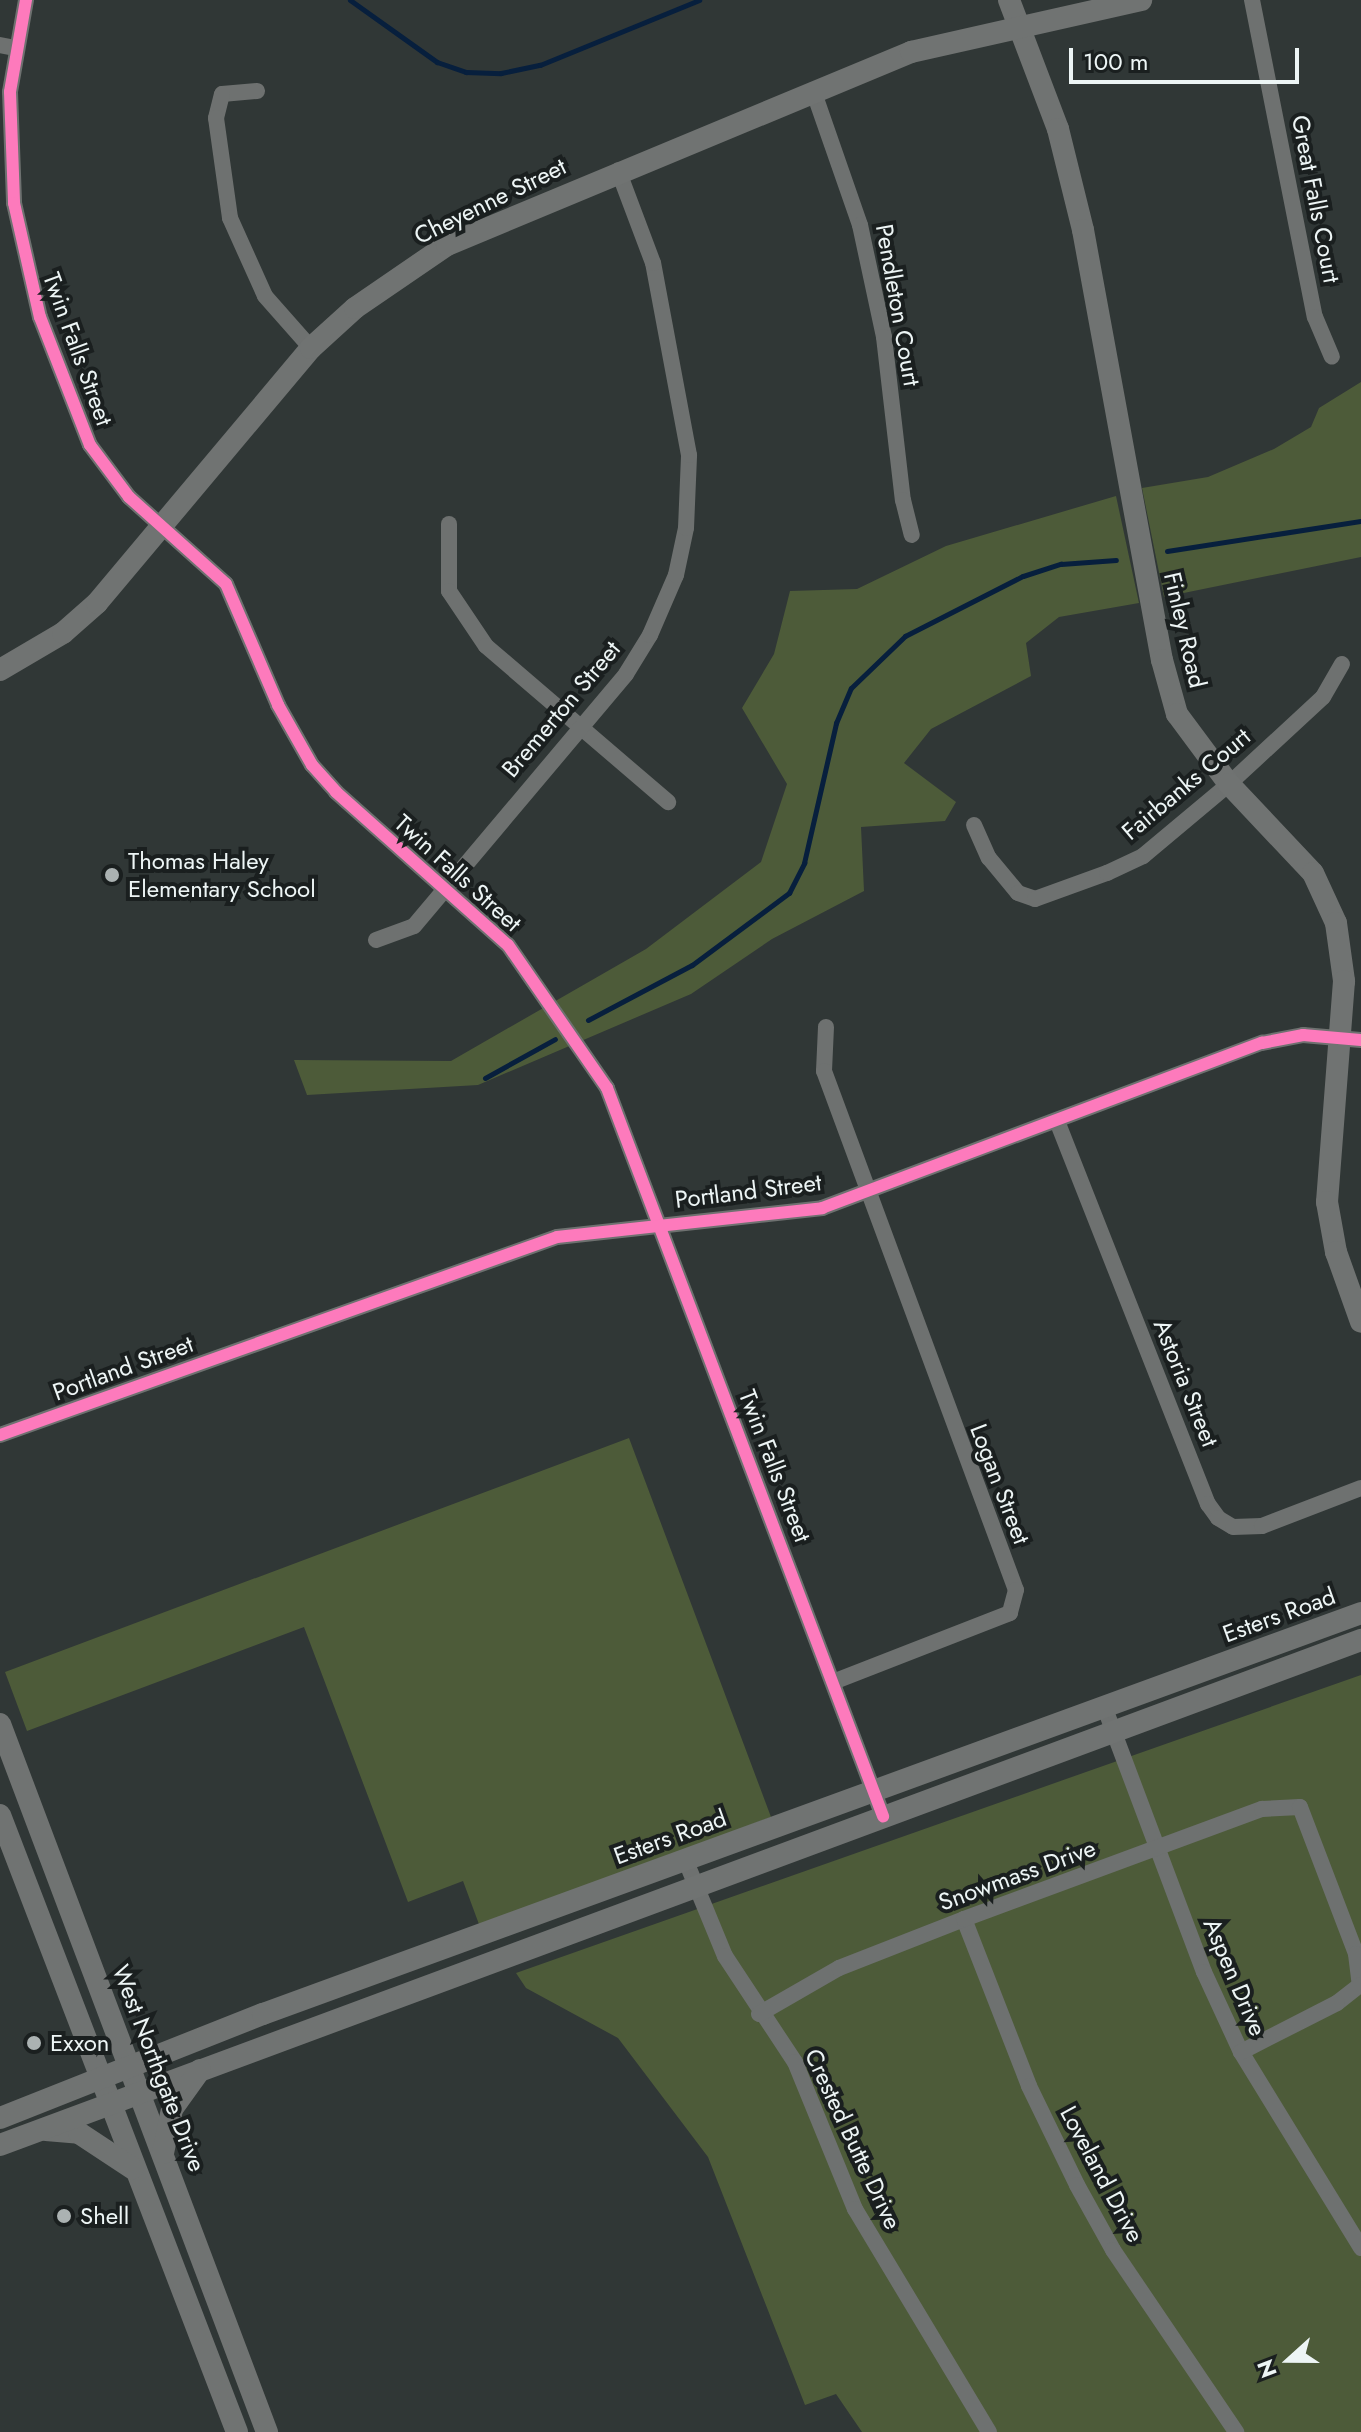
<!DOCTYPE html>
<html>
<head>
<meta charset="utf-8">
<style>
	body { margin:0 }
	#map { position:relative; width:1361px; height:2432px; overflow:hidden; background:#303736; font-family:Jost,sans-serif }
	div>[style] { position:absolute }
	.green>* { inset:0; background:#4d5b39 }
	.stream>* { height:5px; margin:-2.5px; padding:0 2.5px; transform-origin:2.5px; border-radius:2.5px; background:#071f3d }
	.street>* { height:16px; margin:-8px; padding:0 8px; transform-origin:8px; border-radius:8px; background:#6e7170 }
	.secondary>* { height:22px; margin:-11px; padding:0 11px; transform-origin:11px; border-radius:11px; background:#707372 }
	.cycleway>* { height:12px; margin:-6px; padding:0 6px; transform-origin:6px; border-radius:6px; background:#fd7abc }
	.dots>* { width:22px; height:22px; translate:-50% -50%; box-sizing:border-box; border:4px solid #1a1f1f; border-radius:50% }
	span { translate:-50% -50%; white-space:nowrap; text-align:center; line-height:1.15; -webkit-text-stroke:8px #1a1f1f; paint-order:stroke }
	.street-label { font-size:24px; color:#edf5f5 }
	.poi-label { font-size:24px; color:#edf5f5 }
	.left { translate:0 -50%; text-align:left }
	.north { position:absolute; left:1249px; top:2320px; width:80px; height:80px; -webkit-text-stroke:6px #1a1f1f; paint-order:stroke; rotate:249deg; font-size:22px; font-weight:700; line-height:32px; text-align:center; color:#edf5f5 }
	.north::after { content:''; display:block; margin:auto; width:28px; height:36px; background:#edf5f5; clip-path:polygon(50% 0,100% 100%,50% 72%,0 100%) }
	.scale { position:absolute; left:1069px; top:48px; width:230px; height:36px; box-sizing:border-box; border:4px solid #edf5f5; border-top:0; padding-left:10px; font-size:24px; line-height:28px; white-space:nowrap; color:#edf5f5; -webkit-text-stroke:6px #1a1f1f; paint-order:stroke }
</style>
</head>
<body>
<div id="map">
	<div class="green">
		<div style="clip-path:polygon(1361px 382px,1361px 557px,1164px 597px,1142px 488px,1208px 477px,1274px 449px,1311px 427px,1319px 408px)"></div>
		<div style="clip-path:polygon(1116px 496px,1139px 603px,1059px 617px,1026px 643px,1031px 676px,931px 729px,904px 763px,956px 802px,945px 821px,861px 827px,864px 891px,772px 939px,691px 994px,478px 1085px,307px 1095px,294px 1060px,451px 1061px,646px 949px,761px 862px,787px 784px,742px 708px,774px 654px,790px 591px,857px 589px,946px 546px)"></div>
		<div style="clip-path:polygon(629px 1438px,771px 1817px,480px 1927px,463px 1881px,408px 1902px,304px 1627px,27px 1731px,5px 1672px)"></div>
		<div style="clip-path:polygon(1361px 1675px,1361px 2432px,862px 2432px,836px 2394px,805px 2405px,708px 2157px,618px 2038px,526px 1988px,516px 1973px)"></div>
	</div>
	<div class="stream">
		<div style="left:350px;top:0;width:107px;rotate:35.5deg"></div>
		<div style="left:437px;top:62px;width:31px;rotate:19deg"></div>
		<div style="left:466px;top:72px;width:35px;rotate:2deg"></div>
		<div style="left:501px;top:73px;width:40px;rotate:-12deg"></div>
		<div style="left:540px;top:65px;width:172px;rotate:-22.2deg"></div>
		<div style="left:1167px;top:551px;width:196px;rotate:-8.8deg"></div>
		<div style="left:588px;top:1020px;width:118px;rotate:-27.9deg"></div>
		<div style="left:692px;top:965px;width:121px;rotate:-36.6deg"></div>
		<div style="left:789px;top:893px;width:34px;rotate:-63deg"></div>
		<div style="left:804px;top:863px;width:144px;rotate:-77.1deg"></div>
		<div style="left:836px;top:723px;width:38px;rotate:-67deg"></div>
		<div style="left:851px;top:688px;width:75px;rotate:-43.9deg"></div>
		<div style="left:905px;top:636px;width:132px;rotate:-27deg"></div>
		<div style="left:1023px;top:576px;width:40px;rotate:-18deg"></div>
		<div style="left:1061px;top:564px;width:55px;rotate:-4.2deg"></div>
		<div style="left:485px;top:1078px;width:80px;rotate:-29.1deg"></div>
	</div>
	<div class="street">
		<div style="left:26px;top:0;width:93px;rotate:99.9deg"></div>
		<div style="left:10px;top:92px;width:111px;rotate:87.9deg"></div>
		<div style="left:14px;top:203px;width:117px;rotate:77.2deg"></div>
		<div style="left:40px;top:317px;width:137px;rotate:68.7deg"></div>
		<div style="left:90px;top:445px;width:65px;rotate:53.1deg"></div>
		<div style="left:129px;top:497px;width:130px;rotate:41.9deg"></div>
		<div style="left:226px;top:584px;width:132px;rotate:66.7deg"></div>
		<div style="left:278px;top:705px;width:69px;rotate:60.5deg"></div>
		<div style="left:312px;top:765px;width:36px;rotate:48deg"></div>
		<div style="left:336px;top:792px;width:230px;rotate:41.7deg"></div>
		<div style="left:508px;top:945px;width:174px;rotate:55.3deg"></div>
		<div style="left:607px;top:1088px;width:779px;rotate:69.24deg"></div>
		<div style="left:1252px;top:0;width:323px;rotate:78.8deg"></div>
		<div style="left:1315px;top:317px;width:43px;rotate:67deg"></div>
		<div style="left:0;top:45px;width:16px;rotate:11deg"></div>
		<div style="left:813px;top:90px;width:143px;rotate:70.8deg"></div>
		<div style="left:860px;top:225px;width:115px;rotate:77.9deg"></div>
		<div style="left:884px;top:337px;width:164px;rotate:83.4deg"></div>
		<div style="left:903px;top:500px;width:36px;rotate:76deg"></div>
		<div style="left:257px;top:91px;width:35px;rotate:175deg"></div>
		<div style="left:222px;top:94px;width:25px;rotate:104deg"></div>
		<div style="left:216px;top:118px;width:101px;rotate:82deg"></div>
		<div style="left:230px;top:218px;width:85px;rotate:65.8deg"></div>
		<div style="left:265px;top:296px;width:69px;rotate:48.5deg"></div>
		<div style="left:449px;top:524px;width:67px;rotate:90deg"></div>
		<div style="left:449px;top:591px;width:66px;rotate:56.1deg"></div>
		<div style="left:486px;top:646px;width:240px;rotate:40.6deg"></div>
		<div style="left:974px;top:825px;width:36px;rotate:66deg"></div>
		<div style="left:989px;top:858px;width:45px;rotate:50.4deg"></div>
		<div style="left:1018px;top:893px;width:18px;rotate:19deg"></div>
		<div style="left:1035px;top:899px;width:77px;rotate:-19.9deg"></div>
		<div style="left:1107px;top:873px;width:40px;rotate:-25deg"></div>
		<div style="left:1143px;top:856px;width:112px;rotate:-39.9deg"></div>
		<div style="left:1229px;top:784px;width:128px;rotate:-42.8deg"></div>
		<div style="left:1323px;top:697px;width:38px;rotate:-60deg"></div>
		<div style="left:376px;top:940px;width:40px;rotate:-20.2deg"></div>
		<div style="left:414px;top:926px;width:329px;rotate:-49.9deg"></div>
		<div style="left:626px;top:674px;width:46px;rotate:-58.4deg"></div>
		<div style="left:650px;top:635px;width:65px;rotate:-66.6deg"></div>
		<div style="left:676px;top:575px;width:48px;rotate:-78deg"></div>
		<div style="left:686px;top:528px;width:73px;rotate:-87.6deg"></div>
		<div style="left:689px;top:455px;width:195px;rotate:-100.6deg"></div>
		<div style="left:653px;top:263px;width:99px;rotate:-110.6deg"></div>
		<div style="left:826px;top:1027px;width:44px;rotate:92.6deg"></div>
		<div style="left:824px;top:1071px;width:553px;rotate:69.7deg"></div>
		<div style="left:1016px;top:1590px;width:24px;rotate:105deg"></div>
		<div style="left:1010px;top:1613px;width:190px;rotate:158.7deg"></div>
		<div style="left:1057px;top:1121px;width:412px;rotate:68.5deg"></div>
		<div style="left:1208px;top:1504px;width:17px;rotate:54deg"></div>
		<div style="left:1218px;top:1518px;width:17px;rotate:31deg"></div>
		<div style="left:1233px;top:1527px;width:29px;rotate:-2deg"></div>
		<div style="left:1262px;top:1526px;width:106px;rotate:-21deg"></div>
		<div style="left:0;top:1435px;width:591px;rotate:-19.57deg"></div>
		<div style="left:557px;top:1237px;width:267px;rotate:-6.2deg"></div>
		<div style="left:822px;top:1208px;width:470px;rotate:-20.6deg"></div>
		<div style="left:1262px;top:1043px;width:42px;rotate:-11deg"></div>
		<div style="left:1303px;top:1035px;width:58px;rotate:4.9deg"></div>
		<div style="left:1104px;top:1706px;width:284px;rotate:69.4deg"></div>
		<div style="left:1204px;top:1972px;width:88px;rotate:65.2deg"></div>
		<div style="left:1241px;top:2052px;width:230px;rotate:58.5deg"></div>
		<div style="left:685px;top:1859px;width:105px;rotate:67.6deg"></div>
		<div style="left:725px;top:1956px;width:127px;rotate:56.6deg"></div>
		<div style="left:795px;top:2062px;width:159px;rotate:67.8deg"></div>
		<div style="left:855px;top:2209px;width:260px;rotate:59deg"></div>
		<div style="left:964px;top:1919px;width:179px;rotate:68.7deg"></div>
		<div style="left:1029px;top:2086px;width:110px;rotate:64.1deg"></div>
		<div style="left:1077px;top:2185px;width:74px;rotate:61deg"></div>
		<div style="left:1113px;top:2250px;width:220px;rotate:55.9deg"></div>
		<div style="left:759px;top:2014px;width:92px;rotate:-29.9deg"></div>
		<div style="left:839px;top:1968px;width:134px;rotate:-21.4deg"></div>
		<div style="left:964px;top:1919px;width:318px;rotate:-20.3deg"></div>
		<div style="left:1262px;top:1809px;width:38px;rotate:-3deg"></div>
		<div style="left:1300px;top:1807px;width:157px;rotate:69.1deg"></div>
		<div style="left:1356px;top:1954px;width:31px;rotate:83deg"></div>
		<div style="left:1360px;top:1985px;width:29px;rotate:142deg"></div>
		<div style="left:1337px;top:2003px;width:108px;rotate:153deg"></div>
	</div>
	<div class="secondary">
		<div style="left:1009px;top:0;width:138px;rotate:69.2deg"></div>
		<div style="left:1058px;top:129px;width:104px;rotate:76.1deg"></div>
		<div style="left:1083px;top:230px;width:437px;rotate:79.6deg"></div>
		<div style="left:1162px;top:660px;width:56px;rotate:74.5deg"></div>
		<div style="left:1177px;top:714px;width:87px;rotate:53.4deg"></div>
		<div style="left:1229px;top:784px;width:122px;rotate:46.7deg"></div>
		<div style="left:1313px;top:873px;width:55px;rotate:65.3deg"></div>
		<div style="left:1336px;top:923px;width:59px;rotate:82.1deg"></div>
		<div style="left:1344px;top:981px;width:222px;rotate:94.4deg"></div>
		<div style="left:1327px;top:1202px;width:51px;rotate:79.8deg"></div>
		<div style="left:1336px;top:1252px;width:74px;rotate:70.3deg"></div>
		<div style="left:0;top:670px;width:73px;rotate:-30.4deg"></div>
		<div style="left:63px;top:633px;width:45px;rotate:-41.4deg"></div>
		<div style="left:97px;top:603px;width:333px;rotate:-50deg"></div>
		<div style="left:311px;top:348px;width:59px;rotate:-42.3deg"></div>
		<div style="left:355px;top:308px;width:112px;rotate:-34.4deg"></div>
		<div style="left:447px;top:245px;width:503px;rotate:-22.58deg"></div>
		<div style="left:911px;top:52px;width:236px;rotate:-12.7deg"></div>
		<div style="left:0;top:1724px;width:757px;rotate:69.34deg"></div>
		<div style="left:0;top:1815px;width:661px;rotate:68.99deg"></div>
		<div style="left:0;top:2118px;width:283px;rotate:-21.6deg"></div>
		<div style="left:263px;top:2014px;width:1169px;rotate:-20.06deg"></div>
		<div style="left:46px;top:2130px;width:33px;rotate:5deg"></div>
		<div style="left:79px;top:2133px;width:64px;rotate:33.4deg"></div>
		<div style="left:0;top:2145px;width:1452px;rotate:-20.36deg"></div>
		<div style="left:163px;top:2153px;width:45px;rotate:-78.4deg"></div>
		<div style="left:172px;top:2109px;width:48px;rotate:-54.3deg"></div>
	</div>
	<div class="cycleway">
		<div style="left:26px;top:0;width:93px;rotate:99.9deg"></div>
		<div style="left:10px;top:92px;width:111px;rotate:87.9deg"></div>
		<div style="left:14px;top:203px;width:117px;rotate:77.2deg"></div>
		<div style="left:40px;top:317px;width:137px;rotate:68.7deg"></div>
		<div style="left:90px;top:445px;width:65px;rotate:53.1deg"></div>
		<div style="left:129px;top:497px;width:130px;rotate:41.9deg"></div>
		<div style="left:226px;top:584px;width:132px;rotate:66.7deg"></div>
		<div style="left:278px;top:705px;width:69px;rotate:60.5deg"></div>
		<div style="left:312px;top:765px;width:36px;rotate:48deg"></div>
		<div style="left:336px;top:792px;width:230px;rotate:41.7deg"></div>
		<div style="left:508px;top:945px;width:174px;rotate:55.3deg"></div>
		<div style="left:607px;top:1088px;width:779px;rotate:69.24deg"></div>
		<div style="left:0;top:1435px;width:591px;rotate:-19.57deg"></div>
		<div style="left:557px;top:1237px;width:267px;rotate:-6.2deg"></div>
		<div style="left:822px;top:1208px;width:470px;rotate:-20.6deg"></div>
		<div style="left:1262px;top:1043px;width:42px;rotate:-11deg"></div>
		<div style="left:1303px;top:1035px;width:58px;rotate:4.9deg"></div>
	</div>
	<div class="dots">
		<div style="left:112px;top:875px;background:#abb2b2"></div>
		<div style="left:34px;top:2043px;background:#abb2b2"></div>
		<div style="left:64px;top:2216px;background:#abb2b2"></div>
	</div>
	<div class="street-label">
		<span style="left:1316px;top:199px;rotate:79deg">Great Falls Court</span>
		<span style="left:490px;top:201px;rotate:-26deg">Cheyenne Street</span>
		<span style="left:898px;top:305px;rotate:80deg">Pendleton Court</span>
		<span style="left:78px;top:349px;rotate:70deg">Twin Falls Street</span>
		<span style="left:1185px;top:630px;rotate:77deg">Finley Road</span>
		<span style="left:561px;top:709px;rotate:-50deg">Bremerton Street</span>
		<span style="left:1186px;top:784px;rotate:-40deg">Fairbanks Court</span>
		<span style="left:458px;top:873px;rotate:42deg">Twin Falls Street</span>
		<span style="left:748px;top:1191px;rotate:-7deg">Portland Street</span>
		<span style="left:123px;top:1368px;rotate:-20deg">Portland Street</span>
		<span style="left:1186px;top:1383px;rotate:68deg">Astoria Street</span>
		<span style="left:775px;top:1466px;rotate:69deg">Twin Falls Street</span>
		<span style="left:1000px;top:1484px;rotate:69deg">Logan Street</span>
		<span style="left:1279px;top:1615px;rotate:-20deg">Esters Road</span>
		<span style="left:670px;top:1837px;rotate:-20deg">Esters Road</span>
		<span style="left:1017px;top:1875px;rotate:-20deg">Snowmass Drive</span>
		<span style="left:1235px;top:1977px;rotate:67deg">Aspen Drive</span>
		<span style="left:159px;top:2068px;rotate:69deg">West Northgate Drive</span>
		<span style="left:853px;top:2139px;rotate:65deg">Crested Butte Drive</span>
		<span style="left:1102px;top:2174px;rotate:62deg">Loveland Drive</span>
	</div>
	<div class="poi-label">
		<span class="left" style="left:128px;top:875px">Thomas Haley<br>Elementary School</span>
		<span class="left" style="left:50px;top:2043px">Exxon</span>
		<span class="left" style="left:80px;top:2216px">Shell</span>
	</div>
	<div class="north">N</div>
	<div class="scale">100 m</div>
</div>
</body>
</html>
